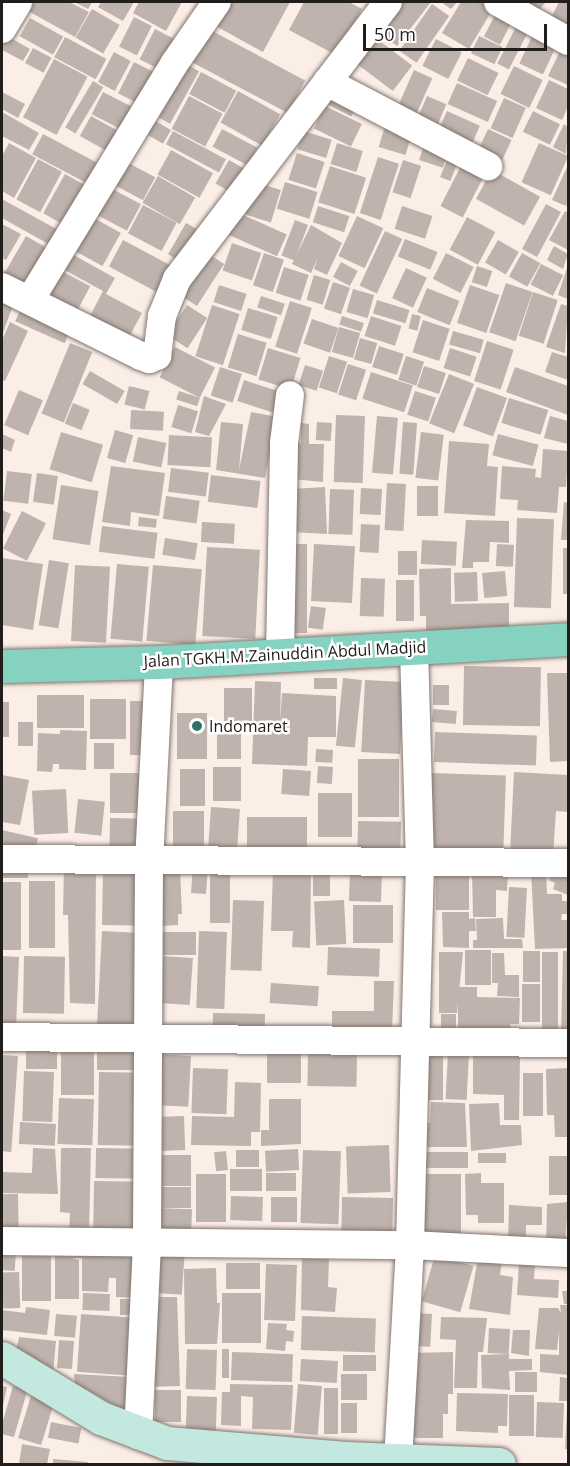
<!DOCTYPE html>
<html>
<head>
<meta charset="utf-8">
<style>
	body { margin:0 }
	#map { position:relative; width:570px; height:1466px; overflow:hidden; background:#fbeee7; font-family:"Open Sans",sans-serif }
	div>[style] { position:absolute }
	.building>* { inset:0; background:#bfb3ad; transform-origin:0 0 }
	.roads { filter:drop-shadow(0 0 2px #80756f) drop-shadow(0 0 2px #80756f) }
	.street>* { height:28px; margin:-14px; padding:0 14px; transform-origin:14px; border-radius:14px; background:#fff }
	.secondary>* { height:33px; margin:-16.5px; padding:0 16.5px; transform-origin:16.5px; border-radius:16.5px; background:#c2e8e0 }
	.primary>* { height:33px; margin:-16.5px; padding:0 16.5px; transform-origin:16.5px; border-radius:16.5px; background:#86d2c1 }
	.dots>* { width:16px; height:16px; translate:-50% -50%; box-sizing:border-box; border:3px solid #fff; border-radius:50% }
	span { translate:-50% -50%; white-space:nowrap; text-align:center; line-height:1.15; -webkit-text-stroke:5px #fff; paint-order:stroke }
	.street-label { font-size:16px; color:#211d1a }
	.poi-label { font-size:16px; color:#211d1a }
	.left { translate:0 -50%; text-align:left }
	.frame { position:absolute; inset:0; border:3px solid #211d1a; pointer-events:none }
	.scale { position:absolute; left:363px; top:24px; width:184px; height:27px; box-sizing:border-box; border:3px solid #211d1a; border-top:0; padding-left:8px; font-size:18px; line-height:21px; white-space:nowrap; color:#211d1a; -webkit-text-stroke:4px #fff; paint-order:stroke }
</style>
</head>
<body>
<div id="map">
	<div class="building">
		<div style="clip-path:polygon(34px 2px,69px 2px,89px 12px,75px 37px,28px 11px)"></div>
		<div style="clip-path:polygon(74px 2px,92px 2px,88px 9px)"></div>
		<div style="clip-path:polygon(101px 2px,134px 2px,123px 21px,98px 7px)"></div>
		<div style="clip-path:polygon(139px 2px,182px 2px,166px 31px,133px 13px)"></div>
		<div style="clip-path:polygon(227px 2px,290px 2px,263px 52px,214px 25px)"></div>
		<div style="clip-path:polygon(304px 2px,349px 2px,362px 9px,336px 55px,289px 30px)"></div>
		<div style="clip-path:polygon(400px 2px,431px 2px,397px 46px,377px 31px)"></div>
		<div style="clip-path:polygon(441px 2px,457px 2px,451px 9px)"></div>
		<div style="clip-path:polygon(461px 2px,485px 2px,494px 7px,469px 49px,442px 33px)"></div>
		<div style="clip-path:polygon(520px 2px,546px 2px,531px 19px)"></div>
		<div style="clip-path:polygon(559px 2px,568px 2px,568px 34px,547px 26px)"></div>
		<div style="left:432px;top:4px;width:21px;height:57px;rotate:35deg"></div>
		<div style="left:92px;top:9px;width:32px;height:33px;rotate:30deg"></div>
		<div style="left:498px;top:9px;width:18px;height:31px;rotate:27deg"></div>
		<div style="left:134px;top:17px;width:20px;height:33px;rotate:27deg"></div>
		<div style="left:30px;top:18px;width:38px;height:21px;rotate:29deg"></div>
		<div style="left:520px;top:19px;width:13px;height:50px;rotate:27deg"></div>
		<div style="left:201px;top:25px;width:118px;height:37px;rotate:28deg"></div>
		<div style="left:155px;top:29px;width:28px;height:34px;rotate:27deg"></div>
		<div style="left:535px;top:30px;width:26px;height:37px;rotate:25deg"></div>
		<div style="clip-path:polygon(2px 33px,30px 49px,23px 61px,2px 50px)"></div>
		<div style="left:373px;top:36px;width:49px;height:32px;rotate:37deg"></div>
		<div style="left:479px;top:36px;width:26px;height:19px;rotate:25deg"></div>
		<div style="left:65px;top:37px;width:47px;height:23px;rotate:28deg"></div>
		<div style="left:436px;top:39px;width:29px;height:30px;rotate:27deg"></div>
		<div style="clip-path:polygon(563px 45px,568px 47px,568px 85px,548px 76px)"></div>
		<div style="left:33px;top:48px;width:21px;height:17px;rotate:28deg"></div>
		<div style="left:114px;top:52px;width:19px;height:34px;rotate:28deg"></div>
		<div style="left:468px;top:58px;width:34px;height:25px;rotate:26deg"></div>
		<div style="left:54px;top:59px;width:38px;height:66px;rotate:28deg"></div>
		<div style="left:179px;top:60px;width:23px;height:60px;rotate:29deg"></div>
		<div style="left:134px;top:62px;width:28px;height:35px;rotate:27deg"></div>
		<div style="left:514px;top:66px;width:32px;height:31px;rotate:26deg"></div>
		<div style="left:414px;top:70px;width:20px;height:47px;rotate:24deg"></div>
		<div style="left:201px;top:72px;width:40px;height:25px;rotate:28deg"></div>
		<div style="clip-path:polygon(549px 80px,568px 89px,568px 106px,562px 120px,536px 108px)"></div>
		<div style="left:93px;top:81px;width:12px;height:54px;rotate:31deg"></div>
		<div style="left:457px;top:83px;width:44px;height:23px;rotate:24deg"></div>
		<div style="left:335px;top:89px;width:27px;height:17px;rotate:27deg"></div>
		<div style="left:238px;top:91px;width:48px;height:36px;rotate:29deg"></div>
		<div style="clip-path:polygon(2px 92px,25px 104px,18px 118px,2px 109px)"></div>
		<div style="left:103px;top:92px;width:44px;height:25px;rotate:27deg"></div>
		<div style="left:189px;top:96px;width:38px;height:37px;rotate:28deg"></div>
		<div style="left:427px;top:96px;width:21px;height:31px;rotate:23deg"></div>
		<div style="left:504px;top:98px;width:24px;height:33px;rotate:24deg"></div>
		<div style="left:325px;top:106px;width:41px;height:25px;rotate:26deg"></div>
		<div style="left:447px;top:111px;width:36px;height:29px;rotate:24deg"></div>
		<div style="left:533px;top:111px;width:30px;height:23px;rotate:26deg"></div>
		<div style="clip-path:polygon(2px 112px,39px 133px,29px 150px,2px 136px)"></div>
		<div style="left:145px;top:115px;width:30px;height:16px;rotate:30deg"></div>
		<div style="left:91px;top:116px;width:35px;height:23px;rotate:29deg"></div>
		<div style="left:386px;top:123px;width:28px;height:25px;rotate:17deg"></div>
		<div style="clip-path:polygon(564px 124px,568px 127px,566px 154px,553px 147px)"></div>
		<div style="left:222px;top:129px;width:40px;height:20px;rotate:28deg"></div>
		<div style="left:488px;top:129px;width:26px;height:30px;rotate:25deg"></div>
		<div style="left:173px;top:131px;width:60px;height:15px;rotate:28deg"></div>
		<div style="left:303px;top:131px;width:30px;height:19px;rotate:17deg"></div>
		<div style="left:43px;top:134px;width:66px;height:23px;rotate:28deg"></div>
		<div style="left:425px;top:142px;width:25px;height:19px;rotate:18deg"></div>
		<div style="clip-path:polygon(9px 143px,36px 158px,14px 198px,2px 191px,2px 156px)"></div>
		<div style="left:337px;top:143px;width:27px;height:22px;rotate:17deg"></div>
		<div style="left:539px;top:143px;width:32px;height:43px;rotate:24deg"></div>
		<div style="left:171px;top:150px;width:48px;height:28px;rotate:29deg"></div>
		<div style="left:451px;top:150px;width:11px;height:29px;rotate:22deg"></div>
		<div style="left:297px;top:153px;width:29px;height:28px;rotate:18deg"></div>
		<div style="left:378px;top:157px;width:22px;height:59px;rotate:18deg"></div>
		<div style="left:119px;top:158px;width:41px;height:26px;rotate:28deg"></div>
		<div style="left:465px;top:158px;width:25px;height:54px;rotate:27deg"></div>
		<div style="left:38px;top:159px;width:27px;height:46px;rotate:28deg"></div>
		<div style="left:229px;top:160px;width:22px;height:27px;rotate:30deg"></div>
		<div style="left:403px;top:160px;width:19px;height:34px;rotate:18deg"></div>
		<div style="clip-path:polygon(568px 165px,568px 201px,566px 206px,552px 200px)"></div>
		<div style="left:330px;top:166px;width:38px;height:38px;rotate:18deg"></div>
		<div style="left:492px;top:170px;width:55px;height:33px;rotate:29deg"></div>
		<div style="left:65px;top:174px;width:26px;height:45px;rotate:29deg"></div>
		<div style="left:158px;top:176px;width:43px;height:31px;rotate:30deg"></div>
		<div style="left:255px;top:182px;width:27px;height:34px;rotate:17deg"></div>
		<div style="left:285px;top:182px;width:34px;height:28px;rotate:17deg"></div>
		<div style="left:103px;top:184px;width:43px;height:30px;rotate:28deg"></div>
		<div style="clip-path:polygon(2px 199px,60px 231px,52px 246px,2px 218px)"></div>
		<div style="left:546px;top:204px;width:17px;height:51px;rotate:28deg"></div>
		<div style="left:143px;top:205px;width:38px;height:32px;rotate:28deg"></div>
		<div style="left:318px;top:206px;width:33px;height:17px;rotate:18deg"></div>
		<div style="left:402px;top:206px;width:32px;height:24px;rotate:18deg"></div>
		<div style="left:232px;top:210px;width:60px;height:24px;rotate:24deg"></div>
		<div style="clip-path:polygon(565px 211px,568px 213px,568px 250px,549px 240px)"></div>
		<div style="left:85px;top:213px;width:41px;height:38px;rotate:29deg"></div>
		<div style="left:357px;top:216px;width:29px;height:44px;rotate:25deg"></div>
		<div style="left:467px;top:217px;width:32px;height:37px;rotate:28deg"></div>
		<div style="left:295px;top:220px;width:14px;height:38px;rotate:21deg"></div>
		<div style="left:186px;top:223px;width:16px;height:36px;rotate:30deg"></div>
		<div style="clip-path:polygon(2px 224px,21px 234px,6px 260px,2px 258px)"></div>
		<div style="clip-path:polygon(311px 225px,342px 243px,327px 275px,314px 269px,318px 257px,311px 273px,292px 264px)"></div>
		<div style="left:385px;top:231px;width:19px;height:60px;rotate:25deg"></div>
		<div style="left:26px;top:236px;width:24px;height:46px;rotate:30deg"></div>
		<div style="left:405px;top:239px;width:35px;height:19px;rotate:22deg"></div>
		<div style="left:123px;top:240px;width:61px;height:30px;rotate:28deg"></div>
		<div style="left:498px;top:240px;width:24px;height:26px;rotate:30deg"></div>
		<div style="left:232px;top:243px;width:31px;height:29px;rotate:19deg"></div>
		<div style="clip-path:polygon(554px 246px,568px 254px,563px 269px,547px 260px)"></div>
		<div style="left:204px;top:251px;width:24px;height:50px;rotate:33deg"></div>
		<div style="clip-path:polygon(70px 253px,115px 278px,106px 294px,142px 313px,128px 339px,89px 318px,103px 291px,61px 268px)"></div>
		<div style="left:264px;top:253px;width:21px;height:34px;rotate:19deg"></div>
		<div style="left:446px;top:253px;width:31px;height:29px;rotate:27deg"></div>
		<div style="left:522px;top:253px;width:21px;height:27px;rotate:29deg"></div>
		<div style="left:341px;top:262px;width:19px;height:17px;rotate:28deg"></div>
		<div style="left:541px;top:264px;width:25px;height:23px;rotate:27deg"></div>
		<div style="clip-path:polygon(568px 265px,568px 299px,558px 295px)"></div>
		<div style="left:477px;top:266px;width:16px;height:17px;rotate:18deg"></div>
		<div style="left:54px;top:267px;width:41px;height:26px;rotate:28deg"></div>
		<div style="left:284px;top:267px;width:26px;height:27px;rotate:18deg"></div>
		<div style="left:406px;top:268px;width:23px;height:33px;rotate:25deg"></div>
		<div style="left:314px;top:275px;width:17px;height:26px;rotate:17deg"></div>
		<div style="left:333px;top:282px;width:18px;height:28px;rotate:19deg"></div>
		<div style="left:506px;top:283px;width:28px;height:52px;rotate:19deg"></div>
		<div style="left:219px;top:285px;width:29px;height:18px;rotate:18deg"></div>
		<div style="left:470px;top:285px;width:31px;height:40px;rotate:19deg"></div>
		<div style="left:427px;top:288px;width:35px;height:26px;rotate:22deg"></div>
		<div style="left:353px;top:289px;width:22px;height:24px;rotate:16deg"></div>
		<div style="left:533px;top:292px;width:26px;height:46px;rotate:18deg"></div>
		<div style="left:261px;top:296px;width:25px;height:12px;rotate:18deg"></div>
		<div style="left:377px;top:300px;width:34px;height:14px;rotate:17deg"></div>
		<div style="clip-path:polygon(2px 301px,13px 305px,2px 336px)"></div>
		<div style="left:290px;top:301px;width:23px;height:48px;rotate:18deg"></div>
		<div style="left:23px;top:304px;width:54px;height:19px;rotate:24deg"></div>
		<div style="clip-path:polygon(561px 304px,568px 306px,565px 353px,546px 347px)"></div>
		<div style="left:187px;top:305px;width:24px;height:36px;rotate:33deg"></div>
		<div style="left:212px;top:305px;width:29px;height:54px;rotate:18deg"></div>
		<div style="left:248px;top:308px;width:31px;height:23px;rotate:17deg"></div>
		<div style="left:412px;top:314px;width:9px;height:15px;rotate:13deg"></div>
		<div style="left:342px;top:316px;width:23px;height:9px;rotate:18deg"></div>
		<div style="left:371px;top:316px;width:32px;height:21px;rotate:18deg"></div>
		<div style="left:312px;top:319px;width:28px;height:26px;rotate:19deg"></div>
		<div style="left:423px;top:320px;width:28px;height:34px;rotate:18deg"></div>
		<div style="clip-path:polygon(10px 322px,28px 331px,5px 381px,2px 380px,2px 340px)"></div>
		<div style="left:339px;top:327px;width:22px;height:26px;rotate:16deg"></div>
		<div style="left:453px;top:331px;width:32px;height:14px;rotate:16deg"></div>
		<div style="left:238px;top:334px;width:30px;height:35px;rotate:17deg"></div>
		<div style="left:360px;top:338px;width:18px;height:22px;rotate:16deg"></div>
		<div style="left:487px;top:341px;width:28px;height:42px;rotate:18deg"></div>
		<div style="left:70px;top:343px;width:24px;height:76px;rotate:22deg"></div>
		<div style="left:379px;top:346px;width:26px;height:22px;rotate:18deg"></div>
		<div style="left:175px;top:347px;width:45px;height:34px;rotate:27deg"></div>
		<div style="left:268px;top:348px;width:34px;height:33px;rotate:17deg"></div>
		<div style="left:450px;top:348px;width:28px;height:21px;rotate:18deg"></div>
		<div style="clip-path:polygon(552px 352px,568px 357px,568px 380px,545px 372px)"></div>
		<div style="left:329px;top:356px;width:19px;height:33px;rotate:18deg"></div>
		<div style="left:406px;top:356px;width:19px;height:25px;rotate:18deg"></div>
		<div style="left:348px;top:364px;width:19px;height:32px;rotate:18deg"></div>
		<div style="left:305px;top:365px;width:19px;height:21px;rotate:18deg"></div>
		<div style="left:424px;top:366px;width:23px;height:22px;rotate:18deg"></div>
		<div style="left:220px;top:367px;width:23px;height:30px;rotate:18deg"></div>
		<div style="clip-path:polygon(515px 367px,568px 386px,568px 415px,506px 392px)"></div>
		<div style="left:90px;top:371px;width:40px;height:15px;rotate:30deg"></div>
		<div style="left:371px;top:372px;width:44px;height:28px;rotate:18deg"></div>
		<div style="left:449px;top:374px;width:27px;height:53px;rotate:22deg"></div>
		<div style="left:244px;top:380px;width:41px;height:22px;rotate:18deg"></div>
		<div style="left:129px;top:386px;width:21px;height:19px;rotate:14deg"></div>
		<div style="left:477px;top:387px;width:32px;height:41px;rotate:20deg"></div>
		<div style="left:19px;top:390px;width:26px;height:38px;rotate:23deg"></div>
		<div style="left:179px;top:391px;width:22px;height:9px;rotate:18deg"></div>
		<div style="left:415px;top:391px;width:22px;height:25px;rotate:18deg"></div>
		<div style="clip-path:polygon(204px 396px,226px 404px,209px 436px,195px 432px)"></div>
		<div style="left:509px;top:398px;width:41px;height:26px;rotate:17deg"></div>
		<div style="left:73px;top:403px;width:18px;height:22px;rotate:22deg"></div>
		<div style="left:178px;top:405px;width:21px;height:23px;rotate:17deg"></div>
		<div style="left:131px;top:410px;width:33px;height:19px;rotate:3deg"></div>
		<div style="clip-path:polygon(251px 412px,277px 417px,265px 478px,216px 470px,221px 422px,243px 424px,239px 470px)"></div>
		<div style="left:336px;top:415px;width:29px;height:67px;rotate:2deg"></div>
		<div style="left:377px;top:416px;width:21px;height:57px;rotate:5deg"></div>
		<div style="clip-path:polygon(550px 416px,568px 421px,568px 444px,544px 438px)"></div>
		<div style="left:317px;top:422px;width:15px;height:18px;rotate:4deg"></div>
		<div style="left:403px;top:422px;width:14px;height:52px;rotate:4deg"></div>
		<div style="clip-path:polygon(301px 423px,309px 424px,309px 444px,324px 444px,323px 482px,292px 479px,297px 442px,301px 444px)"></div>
		<div style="left:115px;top:430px;width:19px;height:29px;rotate:16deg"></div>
		<div style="left:61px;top:432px;width:44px;height:39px;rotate:17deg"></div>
		<div style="left:421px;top:432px;width:23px;height:46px;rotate:7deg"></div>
		<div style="clip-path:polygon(2px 434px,15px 440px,11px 452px,2px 448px)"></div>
		<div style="left:498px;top:434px;width:42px;height:22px;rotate:15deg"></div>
		<div style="left:169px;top:435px;width:43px;height:30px;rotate:3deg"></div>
		<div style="left:138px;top:437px;width:29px;height:25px;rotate:12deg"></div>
		<div style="clip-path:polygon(449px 441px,489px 444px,487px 466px,498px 467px,495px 516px,444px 513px)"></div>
		<div style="clip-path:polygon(543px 449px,568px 451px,566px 487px,559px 487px,557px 513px,517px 510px,518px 500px,500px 499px,502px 466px,536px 469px,535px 477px,541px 478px)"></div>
		<div style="clip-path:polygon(111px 466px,165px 473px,159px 516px,131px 512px,130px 526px,102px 522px)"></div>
		<div style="left:171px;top:468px;width:38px;height:24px;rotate:7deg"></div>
		<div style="left:7px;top:471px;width:25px;height:30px;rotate:7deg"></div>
		<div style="left:37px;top:473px;width:21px;height:29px;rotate:8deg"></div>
		<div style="left:211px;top:475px;width:50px;height:27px;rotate:7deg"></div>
		<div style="left:387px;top:483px;width:19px;height:47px;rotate:3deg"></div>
		<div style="left:61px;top:485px;width:38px;height:55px;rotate:9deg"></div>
		<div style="left:417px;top:486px;width:21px;height:30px"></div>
		<div style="clip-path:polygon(325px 487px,327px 534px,290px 532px,292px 489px)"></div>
		<div style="left:361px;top:488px;width:21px;height:26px;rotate:3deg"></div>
		<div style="left:330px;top:489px;width:24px;height:45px;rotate:2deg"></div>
		<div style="left:166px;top:496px;width:34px;height:23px;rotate:8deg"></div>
		<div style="clip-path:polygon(564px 502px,568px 503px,568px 540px,561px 540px)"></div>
		<div style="clip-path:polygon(2px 510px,11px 514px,2px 537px)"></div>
		<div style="left:22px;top:511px;width:27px;height:42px;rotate:27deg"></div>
		<div style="left:139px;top:517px;width:18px;height:9px;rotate:6deg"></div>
		<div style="left:517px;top:518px;width:37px;height:89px;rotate:2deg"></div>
		<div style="clip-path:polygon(466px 520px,509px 521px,509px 543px,490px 542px,489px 562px,473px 562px,473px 568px,462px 568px)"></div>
		<div style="left:202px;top:522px;width:33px;height:20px;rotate:3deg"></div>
		<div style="left:361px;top:524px;width:19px;height:28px;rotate:3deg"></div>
		<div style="left:102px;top:526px;width:56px;height:26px;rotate:7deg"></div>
		<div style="left:165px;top:538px;width:33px;height:17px;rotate:9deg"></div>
		<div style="left:422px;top:540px;width:35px;height:24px;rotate:3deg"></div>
		<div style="left:286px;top:544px;width:21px;height:89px"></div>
		<div style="left:314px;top:544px;width:41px;height:57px;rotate:3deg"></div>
		<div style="left:497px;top:544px;width:17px;height:22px;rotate:3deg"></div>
		<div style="left:207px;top:547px;width:53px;height:89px;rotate:3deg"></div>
		<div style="left:568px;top:548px;width:46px;height:5px;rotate:90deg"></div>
		<div style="left:398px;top:551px;width:19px;height:24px"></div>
		<div style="clip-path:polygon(2px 558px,43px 564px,33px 630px,2px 625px)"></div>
		<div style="left:49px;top:560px;width:20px;height:66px;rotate:9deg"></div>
		<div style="left:117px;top:564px;width:32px;height:75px;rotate:5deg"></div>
		<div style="left:75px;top:565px;width:35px;height:76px;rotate:3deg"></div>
		<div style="left:153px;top:565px;width:49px;height:76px;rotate:5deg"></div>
		<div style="clip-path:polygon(451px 568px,451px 604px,509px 603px,509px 631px,426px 632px,426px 616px,420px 616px,419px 569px)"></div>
		<div style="left:505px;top:571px;width:25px;height:23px;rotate:85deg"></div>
		<div style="left:477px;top:572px;width:29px;height:23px;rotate:88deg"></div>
		<div style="left:361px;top:578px;width:24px;height:38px;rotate:2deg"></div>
		<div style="left:396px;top:580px;width:18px;height:41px"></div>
		<div style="left:311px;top:606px;width:15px;height:22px;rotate:8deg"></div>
		<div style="left:464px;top:666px;width:77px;height:59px;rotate:1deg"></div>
		<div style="clip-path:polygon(547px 673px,568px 673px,568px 761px,550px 762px)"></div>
		<div style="left:314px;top:678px;width:23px;height:11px"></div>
		<div style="left:343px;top:678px;width:19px;height:68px;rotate:6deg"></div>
		<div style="left:365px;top:680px;width:39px;height:72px;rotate:3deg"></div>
		<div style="clip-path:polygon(255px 681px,281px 682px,280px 722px,282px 693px,336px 696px,336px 737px,308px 737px,307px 766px,252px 764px)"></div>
		<div style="left:433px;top:685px;width:16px;height:20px"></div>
		<div style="left:224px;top:688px;width:28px;height:38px"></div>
		<div style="left:37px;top:695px;width:47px;height:33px"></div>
		<div style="left:90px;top:699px;width:36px;height:40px"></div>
		<div style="left:130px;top:701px;width:23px;height:54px"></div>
		<div style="left:2px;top:702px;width:7px;height:35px"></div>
		<div style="left:433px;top:709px;width:24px;height:13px;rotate:5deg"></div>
		<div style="left:177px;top:713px;width:30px;height:46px"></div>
		<div style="left:18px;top:722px;width:15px;height:24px"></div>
		<div style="clip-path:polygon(60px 730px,87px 731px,86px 770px,59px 769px,59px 764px,53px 764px,52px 772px,37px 771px,38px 733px,60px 734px)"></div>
		<div style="left:217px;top:732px;width:24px;height:27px"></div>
		<div style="left:435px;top:732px;width:102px;height:30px;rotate:2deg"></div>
		<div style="left:94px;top:743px;width:20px;height:26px"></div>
		<div style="left:316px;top:749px;width:17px;height:13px;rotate:3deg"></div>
		<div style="left:358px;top:759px;width:41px;height:58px"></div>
		<div style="left:318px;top:766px;width:15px;height:17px;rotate:4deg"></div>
		<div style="left:213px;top:767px;width:28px;height:34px"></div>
		<div style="left:180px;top:769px;width:25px;height:37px"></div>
		<div style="left:283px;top:769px;width:28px;height:25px;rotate:4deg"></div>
		<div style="clip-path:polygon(514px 772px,568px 775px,568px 812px,556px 811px,553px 856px,510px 854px)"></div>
		<div style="left:110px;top:773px;width:37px;height:40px"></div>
		<div style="left:431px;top:773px;width:75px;height:75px;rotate:2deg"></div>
		<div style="clip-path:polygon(2px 775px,29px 780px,20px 825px,2px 822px)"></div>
		<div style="left:66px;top:789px;width:44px;height:34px;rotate:87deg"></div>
		<div style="left:318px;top:793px;width:34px;height:44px"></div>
		<div style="left:78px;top:799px;width:27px;height:34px;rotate:6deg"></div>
		<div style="left:211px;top:807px;width:29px;height:45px;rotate:4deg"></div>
		<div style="left:173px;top:811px;width:31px;height:36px"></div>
		<div style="left:247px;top:817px;width:60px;height:40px"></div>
		<div style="left:110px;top:818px;width:39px;height:31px;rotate:1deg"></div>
		<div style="left:358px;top:821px;width:43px;height:38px;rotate:1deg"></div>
		<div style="left:2px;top:830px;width:37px;height:20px;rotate:13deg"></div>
		<div style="clip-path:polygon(64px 864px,96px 864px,95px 1004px,70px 1003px,68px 915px,63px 915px)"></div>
		<div style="left:193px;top:865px;width:15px;height:28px;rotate:4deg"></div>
		<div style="clip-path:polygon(557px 865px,568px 869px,568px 895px,553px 889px,555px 883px,549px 880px)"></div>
		<div style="left:28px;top:866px;width:12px;height:26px;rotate:90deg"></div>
		<div style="clip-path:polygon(180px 868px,182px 914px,178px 914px,178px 925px,160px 926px,154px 869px)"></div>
		<div style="left:210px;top:868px;width:20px;height:55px"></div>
		<div style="left:103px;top:869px;width:43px;height:56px;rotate:1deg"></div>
		<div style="left:436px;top:869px;width:33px;height:41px"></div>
		<div style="clip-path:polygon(273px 870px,311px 873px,310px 948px,292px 947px,293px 931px,271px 931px)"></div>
		<div style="clip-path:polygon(472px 870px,508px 870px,507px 891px,496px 890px,496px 917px,473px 917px)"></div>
		<div style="clip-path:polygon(531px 870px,546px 870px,547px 894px,562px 894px,562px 901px,568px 901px,568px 914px,562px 914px,561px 920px,568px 920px,568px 948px,535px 949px)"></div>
		<div style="left:350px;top:871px;width:32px;height:30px;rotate:2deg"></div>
		<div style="left:313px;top:872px;width:17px;height:24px"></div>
		<div style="left:29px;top:881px;width:26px;height:67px"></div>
		<div style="left:2px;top:882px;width:19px;height:68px"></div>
		<div style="left:509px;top:887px;width:18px;height:50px;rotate:3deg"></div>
		<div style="left:233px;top:900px;width:31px;height:70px;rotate:2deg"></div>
		<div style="left:344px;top:900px;width:44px;height:30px;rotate:87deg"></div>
		<div style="left:353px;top:905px;width:40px;height:38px"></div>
		<div style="clip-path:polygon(442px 912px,469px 912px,469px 919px,475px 918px,476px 931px,469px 931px,469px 948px,443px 947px)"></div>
		<div style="clip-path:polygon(503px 918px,504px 939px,522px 939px,523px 948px,473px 948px,473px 940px,477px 940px,476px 919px)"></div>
		<div style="left:102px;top:931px;width:43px;height:97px;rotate:3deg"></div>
		<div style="left:199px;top:931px;width:28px;height:77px;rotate:2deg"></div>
		<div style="left:154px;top:932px;width:42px;height:23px"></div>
		<div style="left:328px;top:947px;width:52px;height:28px;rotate:2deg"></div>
		<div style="left:465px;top:950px;width:26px;height:35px"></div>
		<div style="left:523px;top:951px;width:17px;height:31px"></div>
		<div style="clip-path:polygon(563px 951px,568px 951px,568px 1036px,561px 1036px)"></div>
		<div style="clip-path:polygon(439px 952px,463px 952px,457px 1013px,439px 1013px)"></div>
		<div style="left:542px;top:952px;width:16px;height:84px"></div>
		<div style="clip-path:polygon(492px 953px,504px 953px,505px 975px,519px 975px,519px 997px,497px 996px,498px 983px,492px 983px)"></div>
		<div style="clip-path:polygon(2px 956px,19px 957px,16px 1027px,2px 1027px)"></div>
		<div style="left:24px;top:956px;width:41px;height:57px;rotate:1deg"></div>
		<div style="left:163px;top:956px;width:30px;height:47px;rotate:4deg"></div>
		<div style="clip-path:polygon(374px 981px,394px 981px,392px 1031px,332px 1031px,332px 1011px,374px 1011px)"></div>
		<div style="left:271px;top:983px;width:48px;height:20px;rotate:4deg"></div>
		<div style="left:522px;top:984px;width:18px;height:38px"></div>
		<div style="clip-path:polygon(458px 987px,477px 987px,477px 997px,520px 998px,519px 1024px,510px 1024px,511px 1031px,458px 1029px)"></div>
		<div style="left:213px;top:1013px;width:52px;height:20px;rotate:1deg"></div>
		<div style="left:441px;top:1014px;width:15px;height:14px"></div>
		<div style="left:97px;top:1046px;width:49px;height:24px"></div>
		<div style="left:26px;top:1047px;width:31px;height:22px"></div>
		<div style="left:61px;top:1047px;width:33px;height:48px"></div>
		<div style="left:417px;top:1051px;width:26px;height:49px"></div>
		<div style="left:448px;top:1053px;width:21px;height:46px;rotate:3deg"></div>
		<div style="left:155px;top:1054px;width:36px;height:51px;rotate:3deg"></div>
		<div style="left:267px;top:1054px;width:34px;height:29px"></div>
		<div style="left:308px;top:1054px;width:49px;height:32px;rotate:1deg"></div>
		<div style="clip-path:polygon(473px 1054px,520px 1055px,519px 1120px,504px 1120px,504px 1095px,473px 1094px)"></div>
		<div style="left:2px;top:1055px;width:16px;height:96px;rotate:4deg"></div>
		<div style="left:193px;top:1068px;width:35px;height:45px;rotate:2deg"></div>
		<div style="clip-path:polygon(568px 1068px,568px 1137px,555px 1137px,554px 1115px,547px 1115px,546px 1069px)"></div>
		<div style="left:24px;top:1071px;width:30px;height:50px;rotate:2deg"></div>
		<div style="left:99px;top:1072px;width:42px;height:73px;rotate:1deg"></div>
		<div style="left:523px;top:1073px;width:20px;height:43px"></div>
		<div style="clip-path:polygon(235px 1082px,261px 1083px,260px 1132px,251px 1132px,251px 1146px,191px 1145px,192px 1116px,234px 1117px)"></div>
		<div style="left:59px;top:1098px;width:35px;height:46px;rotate:2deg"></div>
		<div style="clip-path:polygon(269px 1099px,301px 1099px,301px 1144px,261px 1146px,261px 1130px,269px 1130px)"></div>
		<div style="clip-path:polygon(431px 1102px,465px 1103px,467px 1147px,422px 1147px,423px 1123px,430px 1123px)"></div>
		<div style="clip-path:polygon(499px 1103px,500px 1125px,521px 1125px,522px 1145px,471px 1151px,469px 1104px)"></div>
		<div style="left:184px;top:1116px;width:34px;height:33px;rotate:88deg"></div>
		<div style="left:20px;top:1122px;width:36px;height:22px;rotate:3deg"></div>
		<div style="left:389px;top:1145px;width:47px;height:43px;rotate:88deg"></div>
		<div style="clip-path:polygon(33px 1148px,55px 1149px,58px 1194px,2px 1193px,2px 1172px,32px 1173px)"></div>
		<div style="clip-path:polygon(61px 1148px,91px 1148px,89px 1234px,69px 1234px,70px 1213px,60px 1212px)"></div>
		<div style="left:96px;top:1148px;width:48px;height:30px;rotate:1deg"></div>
		<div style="left:298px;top:1149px;width:21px;height:33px;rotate:87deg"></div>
		<div style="left:236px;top:1150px;width:23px;height:17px"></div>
		<div style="left:303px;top:1150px;width:38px;height:73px;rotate:2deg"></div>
		<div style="left:226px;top:1151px;width:19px;height:12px;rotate:84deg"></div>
		<div style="left:420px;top:1152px;width:48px;height:16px"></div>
		<div style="left:478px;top:1153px;width:28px;height:10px"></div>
		<div style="left:154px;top:1155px;width:37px;height:31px"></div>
		<div style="left:549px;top:1156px;width:19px;height:39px"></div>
		<div style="left:262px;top:1169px;width:22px;height:32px;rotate:90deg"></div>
		<div style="left:296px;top:1173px;width:18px;height:30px;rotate:90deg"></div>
		<div style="clip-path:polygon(481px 1173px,481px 1183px,504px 1183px,504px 1223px,478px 1223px,478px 1215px,466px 1215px,465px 1174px)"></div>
		<div style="left:196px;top:1174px;width:30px;height:48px"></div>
		<div style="left:422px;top:1174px;width:39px;height:66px"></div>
		<div style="left:94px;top:1181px;width:48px;height:55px;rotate:1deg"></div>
		<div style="left:155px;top:1187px;width:36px;height:21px"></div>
		<div style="left:18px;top:1194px;width:42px;height:16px;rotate:89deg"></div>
		<div style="left:231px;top:1196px;width:32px;height:24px;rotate:2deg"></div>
		<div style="left:271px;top:1197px;width:26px;height:25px"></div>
		<div style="left:342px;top:1197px;width:51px;height:40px;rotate:1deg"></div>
		<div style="clip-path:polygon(568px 1202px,565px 1248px,546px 1248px,547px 1204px)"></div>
		<div style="clip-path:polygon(509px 1205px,542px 1207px,542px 1225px,526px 1225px,526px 1246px,508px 1245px)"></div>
		<div style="left:157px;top:1208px;width:35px;height:26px;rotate:2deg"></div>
		<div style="clip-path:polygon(140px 1248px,140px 1298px,116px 1297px,116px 1278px,109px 1278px,108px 1292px,82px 1291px,82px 1258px,71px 1258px,79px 1260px,79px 1299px,55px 1299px,55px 1252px)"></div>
		<div style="left:159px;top:1248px;width:26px;height:45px;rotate:4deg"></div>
		<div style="left:2px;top:1251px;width:14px;height:19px;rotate:4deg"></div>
		<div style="left:22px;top:1253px;width:29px;height:48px"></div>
		<div style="left:435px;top:1255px;width:40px;height:48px;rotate:16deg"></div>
		<div style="clip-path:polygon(302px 1257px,329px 1259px,328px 1287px,337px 1288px,335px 1312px,301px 1310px)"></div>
		<div style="clip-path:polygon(478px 1258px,502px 1261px,500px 1275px,513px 1277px,510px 1315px,469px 1309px)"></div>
		<div style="left:260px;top:1263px;width:26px;height:34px;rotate:90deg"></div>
		<div style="clip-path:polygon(519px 1263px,535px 1263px,534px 1279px,559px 1280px,558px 1298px,517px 1295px)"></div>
		<div style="left:266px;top:1264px;width:31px;height:56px;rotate:2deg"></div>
		<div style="clip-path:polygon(216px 1268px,217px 1303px,220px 1303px,217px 1344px,185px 1344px,184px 1269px)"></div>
		<div style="left:19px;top:1272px;width:36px;height:17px;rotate:88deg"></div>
		<div style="clip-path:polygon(562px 1291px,568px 1291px,568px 1304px,564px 1304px)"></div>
		<div style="left:83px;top:1293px;width:27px;height:17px;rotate:2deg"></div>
		<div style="left:261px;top:1293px;width:50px;height:39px;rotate:90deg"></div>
		<div style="clip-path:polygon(147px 1297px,177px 1297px,180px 1386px,145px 1387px)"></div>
		<div style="left:120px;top:1299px;width:23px;height:16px"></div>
		<div style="clip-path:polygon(560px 1305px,568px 1305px,568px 1375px,540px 1372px,540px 1354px,559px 1355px,559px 1331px,557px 1350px,535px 1349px,539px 1308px,558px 1308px,561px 1313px)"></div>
		<div style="clip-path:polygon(26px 1307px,50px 1310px,47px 1335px,2px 1330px,2px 1310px,25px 1313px)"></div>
		<div style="left:415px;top:1313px;width:17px;height:33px;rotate:3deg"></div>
		<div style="left:56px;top:1314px;width:21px;height:22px;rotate:5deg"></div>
		<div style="left:81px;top:1314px;width:54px;height:58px;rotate:4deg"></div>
		<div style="left:302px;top:1316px;width:74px;height:34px;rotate:2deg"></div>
		<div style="clip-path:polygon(441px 1317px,487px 1318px,483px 1352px,478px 1352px,477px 1388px,454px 1388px,456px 1340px,440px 1339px)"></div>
		<div style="clip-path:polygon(268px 1323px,287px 1324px,286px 1330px,294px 1331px,293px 1342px,286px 1341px,285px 1351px,266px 1349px)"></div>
		<div style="left:489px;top:1328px;width:21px;height:25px;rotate:3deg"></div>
		<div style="clip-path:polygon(513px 1330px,530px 1330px,529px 1356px,511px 1353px)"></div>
		<div style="clip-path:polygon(19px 1337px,56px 1341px,53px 1374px,16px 1351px)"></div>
		<div style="left:59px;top:1340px;width:15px;height:28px;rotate:4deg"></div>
		<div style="left:187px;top:1349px;width:30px;height:40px;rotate:2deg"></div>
		<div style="left:222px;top:1349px;width:7px;height:29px"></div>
		<div style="left:232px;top:1352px;width:61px;height:28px;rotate:2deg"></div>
		<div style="clip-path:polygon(453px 1352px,453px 1394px,448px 1394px,448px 1414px,443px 1414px,443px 1438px,410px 1438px,409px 1411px,415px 1411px,412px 1353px)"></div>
		<div style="clip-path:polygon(509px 1354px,509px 1359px,532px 1359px,532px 1370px,509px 1371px,510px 1390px,482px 1388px,481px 1355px)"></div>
		<div style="left:343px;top:1355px;width:33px;height:16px"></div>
		<div style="left:301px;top:1359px;width:37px;height:22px;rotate:3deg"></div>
		<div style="left:515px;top:1372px;width:22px;height:20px"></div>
		<div style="clip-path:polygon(74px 1374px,131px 1377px,130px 1414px,75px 1384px)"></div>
		<div style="left:341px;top:1374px;width:26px;height:26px"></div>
		<div style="clip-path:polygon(560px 1377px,568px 1378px,568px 1401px,559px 1401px)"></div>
		<div style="clip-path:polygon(230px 1384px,293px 1385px,291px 1430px,252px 1429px,253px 1397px,241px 1396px,241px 1426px,221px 1425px,222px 1392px,230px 1392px)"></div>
		<div style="left:298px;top:1384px;width:24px;height:49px;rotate:5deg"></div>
		<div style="clip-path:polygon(2px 1386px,7px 1387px,2px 1410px)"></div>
		<div style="left:13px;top:1386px;width:15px;height:49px;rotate:16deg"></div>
		<div style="left:324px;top:1388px;width:14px;height:46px"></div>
		<div style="left:155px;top:1390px;width:26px;height:32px"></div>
		<div style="clip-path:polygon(457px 1393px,508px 1394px,507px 1426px,498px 1426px,498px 1433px,456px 1431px)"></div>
		<div style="left:509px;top:1395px;width:25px;height:41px"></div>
		<div style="left:31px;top:1396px;width:24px;height:44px;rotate:17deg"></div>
		<div style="left:187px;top:1396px;width:30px;height:35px;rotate:2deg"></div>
		<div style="left:537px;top:1402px;width:27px;height:35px;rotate:2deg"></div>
		<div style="left:341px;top:1403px;width:16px;height:30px"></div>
		<div style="clip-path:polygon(567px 1408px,568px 1408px,568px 1449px,565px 1449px)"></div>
		<div style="left:51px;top:1422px;width:31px;height:16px;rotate:11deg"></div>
		<div style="clip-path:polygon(22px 1444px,50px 1449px,47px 1464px,19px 1464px)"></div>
		<div style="clip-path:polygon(53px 1459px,88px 1462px,88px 1464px,53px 1464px)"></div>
	</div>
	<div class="roads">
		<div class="street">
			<div style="left:498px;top:2px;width:80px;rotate:29.1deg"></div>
			<div style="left:2px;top:29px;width:31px;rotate:-59deg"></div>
			<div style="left:327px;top:82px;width:182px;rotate:27.6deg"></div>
			<div style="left:2px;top:287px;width:155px;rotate:26.4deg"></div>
			<div style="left:141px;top:356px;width:9px;rotate:21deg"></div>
			<div style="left:149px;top:359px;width:9px;rotate:-21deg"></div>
			<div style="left:157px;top:356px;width:40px;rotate:-82.9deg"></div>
			<div style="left:162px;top:316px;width:40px;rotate:-68deg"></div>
			<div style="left:177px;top:279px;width:348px;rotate:-52.7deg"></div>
			<div style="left:30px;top:300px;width:276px;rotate:-58.6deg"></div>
			<div style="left:174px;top:64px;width:75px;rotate:-55.3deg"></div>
			<div style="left:280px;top:655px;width:212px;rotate:-88.9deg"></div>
			<div style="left:284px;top:443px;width:48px;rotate:-82.9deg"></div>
			<div style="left:2px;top:859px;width:566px;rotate:0.4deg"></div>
			<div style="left:2px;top:1037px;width:566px;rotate:0.61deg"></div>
			<div style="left:2px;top:1241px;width:408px;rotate:0.6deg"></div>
			<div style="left:410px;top:1245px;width:158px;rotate:2.9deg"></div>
			<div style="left:138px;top:1435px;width:193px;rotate:-87.3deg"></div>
			<div style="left:147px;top:1242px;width:380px;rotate:-89.7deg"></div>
			<div style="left:149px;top:862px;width:200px;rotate:-87.1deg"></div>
			<div style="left:398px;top:1461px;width:216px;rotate:-86.8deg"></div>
			<div style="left:410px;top:1245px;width:382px;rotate:-88.5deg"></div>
			<div style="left:420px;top:863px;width:215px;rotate:-91.6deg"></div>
		</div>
		<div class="secondary">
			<div style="left:2px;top:1358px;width:116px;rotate:31.2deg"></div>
			<div style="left:101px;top:1418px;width:71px;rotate:20.7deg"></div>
			<div style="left:167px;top:1443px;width:179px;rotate:4.8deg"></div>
			<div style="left:345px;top:1458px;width:154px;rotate:2.2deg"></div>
		</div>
		<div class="primary">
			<div style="left:2px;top:666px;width:157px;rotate:-1.5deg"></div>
			<div style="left:159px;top:662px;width:410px;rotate:-3.2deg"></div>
		</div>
	</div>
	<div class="dots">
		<div style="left:197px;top:726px;background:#317363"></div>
	</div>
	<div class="street-label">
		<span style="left:285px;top:654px;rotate:-3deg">Jalan TGKH.M.Zainuddin Abdul Madjid</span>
	</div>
	<div class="poi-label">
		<span class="left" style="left:209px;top:726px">Indomaret</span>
	</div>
	<div class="frame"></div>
	<div class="scale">50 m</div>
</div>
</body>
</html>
